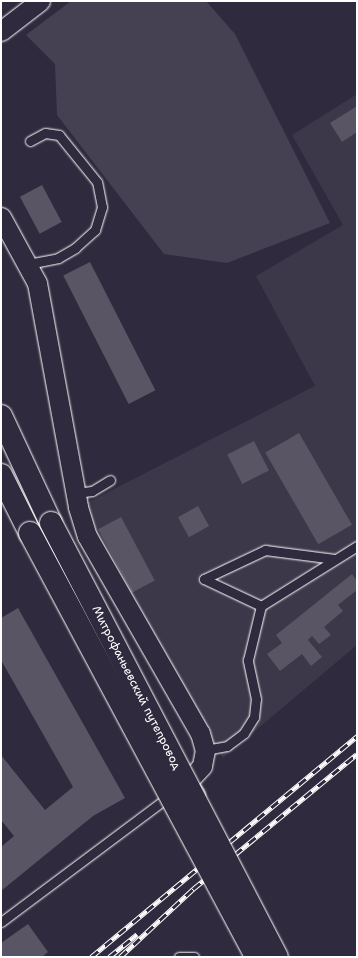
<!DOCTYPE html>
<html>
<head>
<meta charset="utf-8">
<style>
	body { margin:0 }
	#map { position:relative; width:358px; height:958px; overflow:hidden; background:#2f2a3d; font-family:"Shantell Sans",sans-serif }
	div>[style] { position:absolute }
	.built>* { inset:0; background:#3c3749 }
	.green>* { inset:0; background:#464152 }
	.building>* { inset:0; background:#595564; transform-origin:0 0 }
	.roads { filter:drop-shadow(0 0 1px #fff) drop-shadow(0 0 1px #fff) }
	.service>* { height:9px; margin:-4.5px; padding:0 4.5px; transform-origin:4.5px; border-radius:4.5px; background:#2f2a3d }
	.minor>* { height:19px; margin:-9.5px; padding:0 9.5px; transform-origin:9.5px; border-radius:9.5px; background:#2f2a3d }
	.primary>* { height:22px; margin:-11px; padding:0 11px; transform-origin:11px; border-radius:11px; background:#2f2a3d }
	.rail>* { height:4.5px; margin-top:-2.25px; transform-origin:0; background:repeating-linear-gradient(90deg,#2f2a3d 0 9px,#fff 0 18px); box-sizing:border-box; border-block:1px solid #fff }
	.bridges { filter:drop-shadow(0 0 1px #fff) drop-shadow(0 0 1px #fff) }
	.primary-bridge>* { height:22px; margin:-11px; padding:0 11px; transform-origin:11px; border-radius:11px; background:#2f2a3d }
	span { translate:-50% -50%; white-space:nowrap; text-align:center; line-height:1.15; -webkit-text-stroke:3px #2f2a3d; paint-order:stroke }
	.street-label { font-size:12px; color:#fff }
	.frame { position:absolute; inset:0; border:2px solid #fff; pointer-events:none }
</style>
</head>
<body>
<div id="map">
	<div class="built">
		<div style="clip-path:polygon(357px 94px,357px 645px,223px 758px,94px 530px,83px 505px,315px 386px,256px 276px,343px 225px,292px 135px)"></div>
	</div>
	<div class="green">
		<div style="clip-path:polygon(71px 1px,206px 1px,235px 34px,330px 223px,227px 263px,164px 254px,57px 115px,55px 64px,26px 35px)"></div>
	</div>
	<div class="building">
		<div style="clip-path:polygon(357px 106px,357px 132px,342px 142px,330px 123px)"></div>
		<div style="left:42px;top:185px;width:42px;height:25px;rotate:62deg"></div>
		<div style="left:90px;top:262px;width:144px;height:30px;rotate:63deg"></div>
		<div style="left:299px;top:433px;width:106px;height:39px;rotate:60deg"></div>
		<div style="left:254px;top:441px;width:33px;height:30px;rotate:63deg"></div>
		<div style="left:198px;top:506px;width:23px;height:23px;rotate:61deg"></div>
		<div style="left:121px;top:517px;width:72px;height:26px;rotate:62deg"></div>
		<div style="clip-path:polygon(352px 574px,357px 581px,357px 590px,338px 605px,343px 611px,324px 627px,331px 635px,319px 644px,312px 636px,308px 640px,322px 657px,311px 666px,302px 654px,280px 671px,267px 654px,282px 643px,276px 635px)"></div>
		<div style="clip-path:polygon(18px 608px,125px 798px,93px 816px,1px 891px,1px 847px,14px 836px,1px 820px,1px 755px,45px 810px,73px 787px,1px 660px,1px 618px)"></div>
		<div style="clip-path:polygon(28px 924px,48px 952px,42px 957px,1px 957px,1px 943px)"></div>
	</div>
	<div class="roads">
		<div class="service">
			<div style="left:28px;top:264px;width:31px;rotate:-11deg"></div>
			<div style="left:58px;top:258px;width:20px;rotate:-30deg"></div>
			<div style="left:75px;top:248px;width:27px;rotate:-42deg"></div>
			<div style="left:95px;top:230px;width:24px;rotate:-73deg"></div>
			<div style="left:102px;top:207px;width:25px;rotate:-101deg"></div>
			<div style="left:97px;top:182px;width:60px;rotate:-129deg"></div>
			<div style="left:59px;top:135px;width:14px;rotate:-172deg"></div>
			<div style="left:45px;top:133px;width:17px;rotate:152deg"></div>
			<div style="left:76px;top:493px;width:16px;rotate:-7deg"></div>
			<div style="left:92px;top:491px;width:21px;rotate:-31deg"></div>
			<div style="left:204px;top:579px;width:63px;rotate:25.3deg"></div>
			<div style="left:261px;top:606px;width:113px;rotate:-32deg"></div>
			<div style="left:204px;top:579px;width:68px;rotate:-25.4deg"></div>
			<div style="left:265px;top:550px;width:70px;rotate:7.4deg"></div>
			<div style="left:205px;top:750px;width:22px;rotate:-10deg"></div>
			<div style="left:227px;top:746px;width:21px;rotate:-37deg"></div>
			<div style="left:244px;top:733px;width:19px;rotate:-58deg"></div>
			<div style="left:254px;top:717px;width:18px;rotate:-84deg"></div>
			<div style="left:256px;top:699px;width:40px;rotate:-102deg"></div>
			<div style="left:248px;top:660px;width:56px;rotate:-76.5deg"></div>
			<div style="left:1px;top:922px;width:212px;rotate:-36.8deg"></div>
			<div style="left:179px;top:957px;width:15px"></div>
		</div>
		<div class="minor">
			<div style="left:1px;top:31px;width:49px;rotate:-37.6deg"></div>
			<div style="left:1px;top:217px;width:75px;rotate:61.4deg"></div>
			<div style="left:37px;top:283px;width:228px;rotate:79.6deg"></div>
			<div style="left:78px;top:507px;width:30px;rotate:73deg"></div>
			<div style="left:87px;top:536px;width:227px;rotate:60.2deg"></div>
			<div style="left:200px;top:733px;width:18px;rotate:74deg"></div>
			<div style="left:205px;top:750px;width:16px;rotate:101deg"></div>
			<div style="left:202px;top:766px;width:23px;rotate:133deg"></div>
			<div style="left:186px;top:783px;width:15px;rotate:53deg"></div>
		</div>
		<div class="primary">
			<div style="left:1px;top:416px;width:118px;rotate:65deg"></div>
			<div style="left:1px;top:475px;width:65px;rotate:63.4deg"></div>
		</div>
	</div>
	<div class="rail">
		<div style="left:91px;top:957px;width:346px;rotate:-39.7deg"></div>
		<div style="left:109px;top:957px;width:36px;rotate:-39deg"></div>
		<div style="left:120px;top:957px;width:100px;rotate:-43deg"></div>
		<div style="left:193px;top:889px;width:212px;rotate:-39.5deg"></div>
	</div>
	<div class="bridges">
		<div class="primary-bridge">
			<div style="left:51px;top:523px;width:489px;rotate:62.5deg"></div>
			<div style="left:30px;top:533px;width:480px;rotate:61.9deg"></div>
		</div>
	</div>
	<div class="street-label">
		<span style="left:136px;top:688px;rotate:63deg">Митрофаньевский путепровод</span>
	</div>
	<div class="frame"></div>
</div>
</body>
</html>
